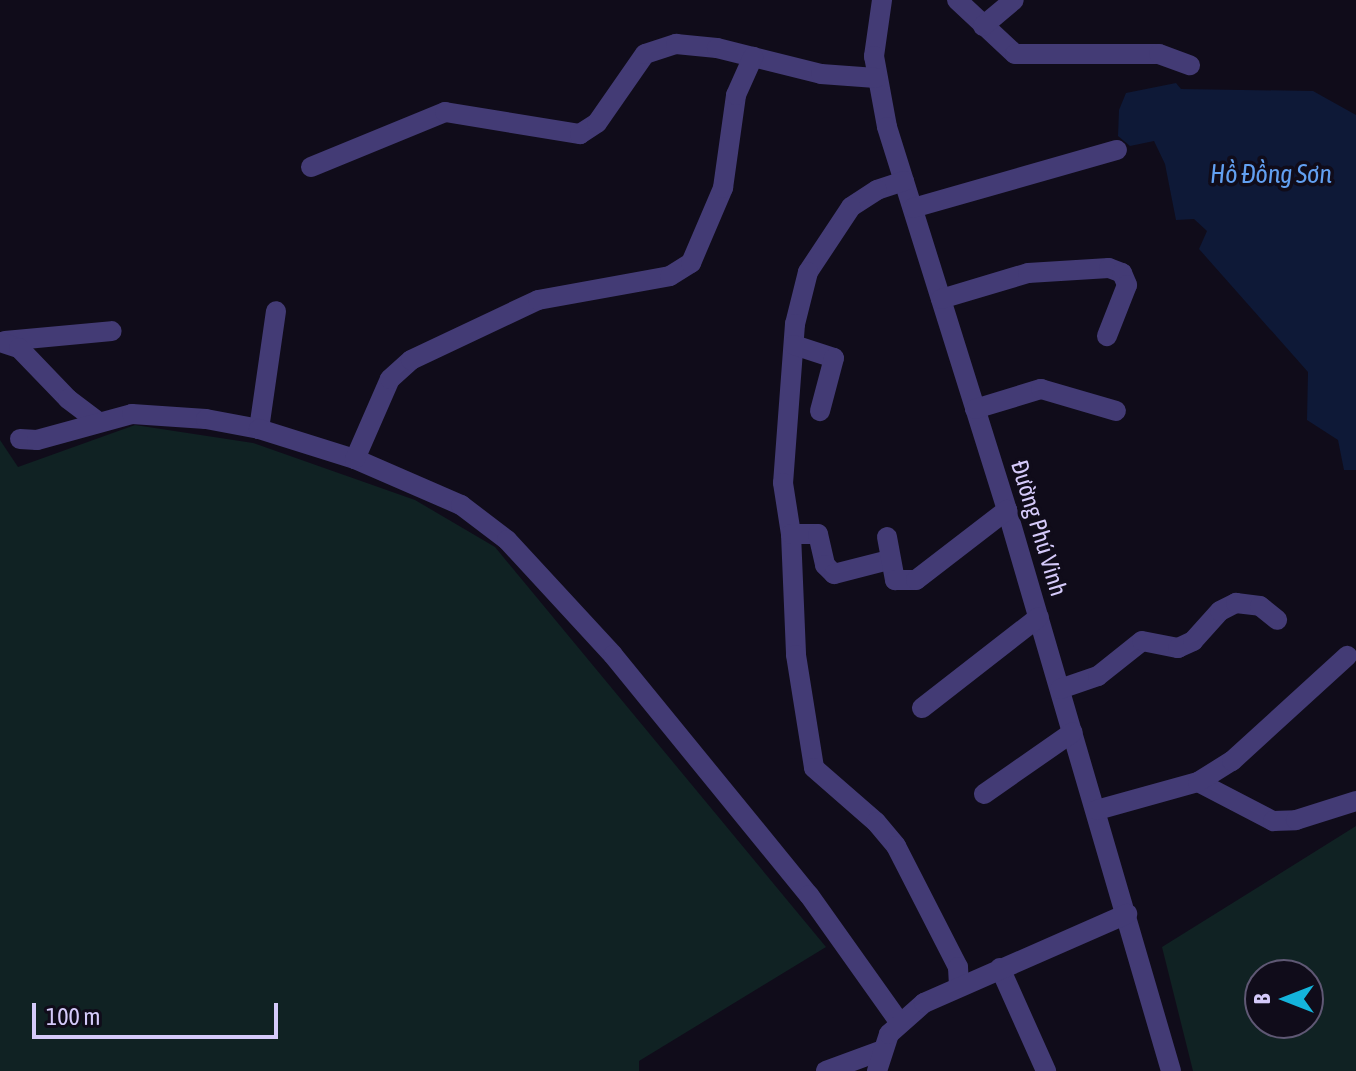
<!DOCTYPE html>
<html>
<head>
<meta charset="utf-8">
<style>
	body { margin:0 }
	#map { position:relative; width:1356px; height:1071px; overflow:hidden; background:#100c1a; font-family:"Asap Condensed",sans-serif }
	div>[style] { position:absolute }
	.green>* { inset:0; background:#102223 }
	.water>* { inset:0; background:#0e1937 }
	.minor>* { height:20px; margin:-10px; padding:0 10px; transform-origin:10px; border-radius:10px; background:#433b75 }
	span { translate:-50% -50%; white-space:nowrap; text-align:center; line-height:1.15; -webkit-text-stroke:7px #100c1a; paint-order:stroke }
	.street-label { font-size:24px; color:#d5cafa }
	.water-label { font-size:26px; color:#62a0f1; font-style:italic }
	.north { position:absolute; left:1244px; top:959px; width:80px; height:80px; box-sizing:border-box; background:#100c1a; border:2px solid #5f5874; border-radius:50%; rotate:270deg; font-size:22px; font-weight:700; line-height:32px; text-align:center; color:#d5cafa }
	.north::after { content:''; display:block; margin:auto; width:28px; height:36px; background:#14b4dc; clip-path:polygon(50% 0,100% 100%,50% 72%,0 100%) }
	.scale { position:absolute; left:32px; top:1003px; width:246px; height:36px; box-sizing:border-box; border:4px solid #d5cafa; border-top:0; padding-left:10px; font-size:24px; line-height:28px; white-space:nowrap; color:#d5cafa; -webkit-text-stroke:6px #100c1a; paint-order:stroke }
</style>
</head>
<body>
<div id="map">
	<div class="green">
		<div style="clip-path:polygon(135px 425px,253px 443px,415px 500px,495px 547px,826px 947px,639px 1061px,639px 1071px,0 1071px,0 440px,18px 467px)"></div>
		<div style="clip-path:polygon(evenodd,1356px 826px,1356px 1071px,1193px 1071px,1162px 947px,1356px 826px,1308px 975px,1308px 1023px,1260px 1023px,1260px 975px,1308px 975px)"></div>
	</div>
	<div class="water">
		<div style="clip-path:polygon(1176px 83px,1181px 89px,1313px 91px,1356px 115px,1356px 470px,1344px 470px,1338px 440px,1307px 420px,1308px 372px,1199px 249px,1207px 231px,1194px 219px,1176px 220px,1165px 164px,1154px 141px,1130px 146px,1118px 136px,1119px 110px,1126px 93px)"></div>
	</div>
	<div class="minor">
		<div style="left:882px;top:0;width:57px;rotate:98.1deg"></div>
		<div style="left:874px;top:56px;width:72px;rotate:79.6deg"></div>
		<div style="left:887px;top:127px;width:401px;rotate:72.6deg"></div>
		<div style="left:1007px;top:510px;width:584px;rotate:73.7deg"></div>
		<div style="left:957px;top:0;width:79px;rotate:43deg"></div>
		<div style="left:1015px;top:54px;width:144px"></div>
		<div style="left:1159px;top:54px;width:33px;rotate:20deg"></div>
		<div style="left:983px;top:26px;width:40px;rotate:-40deg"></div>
		<div style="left:311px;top:167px;width:145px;rotate:-22.3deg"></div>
		<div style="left:445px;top:112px;width:137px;rotate:9.3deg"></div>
		<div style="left:580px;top:134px;width:20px;rotate:-33deg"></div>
		<div style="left:597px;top:123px;width:84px;rotate:-55.2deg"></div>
		<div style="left:645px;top:54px;width:33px;rotate:-18deg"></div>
		<div style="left:676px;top:44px;width:41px;rotate:5.6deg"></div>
		<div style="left:717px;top:48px;width:107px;rotate:14deg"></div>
		<div style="left:821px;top:74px;width:55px;rotate:4.2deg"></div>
		<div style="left:904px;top:181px;width:28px;rotate:162deg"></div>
		<div style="left:877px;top:190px;width:31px;rotate:147deg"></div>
		<div style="left:851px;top:207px;width:78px;rotate:123.5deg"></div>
		<div style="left:808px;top:272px;width:54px;rotate:104deg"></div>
		<div style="left:795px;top:324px;width:159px;rotate:94.3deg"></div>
		<div style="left:783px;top:483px;width:52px;rotate:81.1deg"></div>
		<div style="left:791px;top:534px;width:121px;rotate:87.6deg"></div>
		<div style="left:796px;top:655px;width:114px;rotate:80.9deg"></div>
		<div style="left:814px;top:768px;width:82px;rotate:41.1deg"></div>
		<div style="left:876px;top:822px;width:31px;rotate:50deg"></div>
		<div style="left:896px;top:846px;width:136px;rotate:62.9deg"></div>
		<div style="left:958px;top:967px;width:19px;rotate:87deg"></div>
		<div style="left:913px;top:208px;width:212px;rotate:-15.9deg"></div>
		<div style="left:941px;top:299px;width:91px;rotate:-16.6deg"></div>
		<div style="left:1028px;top:273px;width:81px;rotate:-3.5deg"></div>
		<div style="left:1109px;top:268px;width:14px;rotate:21deg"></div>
		<div style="left:1122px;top:273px;width:13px;rotate:67deg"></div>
		<div style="left:1127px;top:285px;width:55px;rotate:111.4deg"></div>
		<div style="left:5px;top:341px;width:107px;rotate:-5.3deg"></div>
		<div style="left:0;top:342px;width:20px;rotate:18deg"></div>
		<div style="left:19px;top:348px;width:71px;rotate:46.1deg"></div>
		<div style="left:68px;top:399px;width:39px;rotate:37deg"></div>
		<div style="left:794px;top:345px;width:42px;rotate:18deg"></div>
		<div style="left:834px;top:358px;width:55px;rotate:104.8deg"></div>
		<div style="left:975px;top:409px;width:69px;rotate:-16.9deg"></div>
		<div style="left:1041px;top:389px;width:78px;rotate:16.3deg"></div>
		<div style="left:259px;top:429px;width:119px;rotate:-81.8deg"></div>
		<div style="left:20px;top:439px;width:17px;rotate:3deg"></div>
		<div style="left:37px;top:440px;width:98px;rotate:-15.3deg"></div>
		<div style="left:132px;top:414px;width:74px;rotate:3.9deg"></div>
		<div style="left:206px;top:419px;width:54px;rotate:10.7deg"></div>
		<div style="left:259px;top:429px;width:101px;rotate:17.4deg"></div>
		<div style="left:355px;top:459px;width:116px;rotate:23.5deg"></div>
		<div style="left:461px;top:505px;width:58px;rotate:37.3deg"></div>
		<div style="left:507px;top:540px;width:156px;rotate:47.3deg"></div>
		<div style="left:613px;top:655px;width:310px;rotate:50.8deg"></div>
		<div style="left:809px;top:895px;width:157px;rotate:54.6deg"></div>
		<div style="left:355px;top:459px;width:87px;rotate:-66.4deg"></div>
		<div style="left:390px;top:379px;width:28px;rotate:-42deg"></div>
		<div style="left:411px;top:360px;width:140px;rotate:-25.3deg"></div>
		<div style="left:538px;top:300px;width:134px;rotate:-10.3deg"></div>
		<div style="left:670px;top:276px;width:25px;rotate:-32deg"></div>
		<div style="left:691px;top:263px;width:82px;rotate:-66.9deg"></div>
		<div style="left:723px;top:188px;width:94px;rotate:-82deg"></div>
		<div style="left:736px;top:95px;width:42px;rotate:-65.9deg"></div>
		<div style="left:791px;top:534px;width:27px"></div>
		<div style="left:818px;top:534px;width:32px;rotate:77deg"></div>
		<div style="left:825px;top:565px;width:13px;rotate:45deg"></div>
		<div style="left:834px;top:574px;width:57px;rotate:-14.3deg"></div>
		<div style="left:887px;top:537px;width:44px;rotate:79.5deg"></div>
		<div style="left:895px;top:580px;width:21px"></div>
		<div style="left:916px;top:580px;width:115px;rotate:-37.6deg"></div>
		<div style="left:1060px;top:689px;width:40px;rotate:-18.9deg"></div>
		<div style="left:1098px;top:676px;width:56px;rotate:-38.5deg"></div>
		<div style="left:1142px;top:641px;width:37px;rotate:11deg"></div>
		<div style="left:1178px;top:648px;width:17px;rotate:-25deg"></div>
		<div style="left:1193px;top:641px;width:40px;rotate:-48deg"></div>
		<div style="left:1220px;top:611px;width:18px;rotate:-27deg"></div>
		<div style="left:1236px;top:603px;width:24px;rotate:7deg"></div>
		<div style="left:1260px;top:606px;width:22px;rotate:39deg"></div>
		<div style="left:922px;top:708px;width:148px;rotate:-37.9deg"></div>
		<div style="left:1198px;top:782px;width:85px;rotate:27.5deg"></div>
		<div style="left:1273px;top:821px;width:23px;rotate:-2deg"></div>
		<div style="left:1296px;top:820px;width:63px;rotate:-17.6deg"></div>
		<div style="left:984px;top:794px;width:108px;rotate:-34.9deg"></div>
		<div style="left:1097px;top:810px;width:105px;rotate:-15.5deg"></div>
		<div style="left:1198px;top:782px;width:40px;rotate:-32deg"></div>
		<div style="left:1232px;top:761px;width:156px;rotate:-42.4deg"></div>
		<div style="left:1000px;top:968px;width:113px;rotate:65.9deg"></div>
		<div style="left:826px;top:1071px;width:58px;rotate:-20.3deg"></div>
		<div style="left:877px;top:1071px;width:39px;rotate:-72deg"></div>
		<div style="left:889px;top:1034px;width:47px;rotate:-41.5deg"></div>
		<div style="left:924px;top:1003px;width:222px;rotate:-23.7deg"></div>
	</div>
	<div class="street-label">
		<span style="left:1039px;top:528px;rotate:73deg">Đường Phú Vinh</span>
	</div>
	<div class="water-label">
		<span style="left:1271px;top:175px">Hồ Đồng Sơn</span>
	</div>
	<div class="north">B</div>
	<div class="scale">100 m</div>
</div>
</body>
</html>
